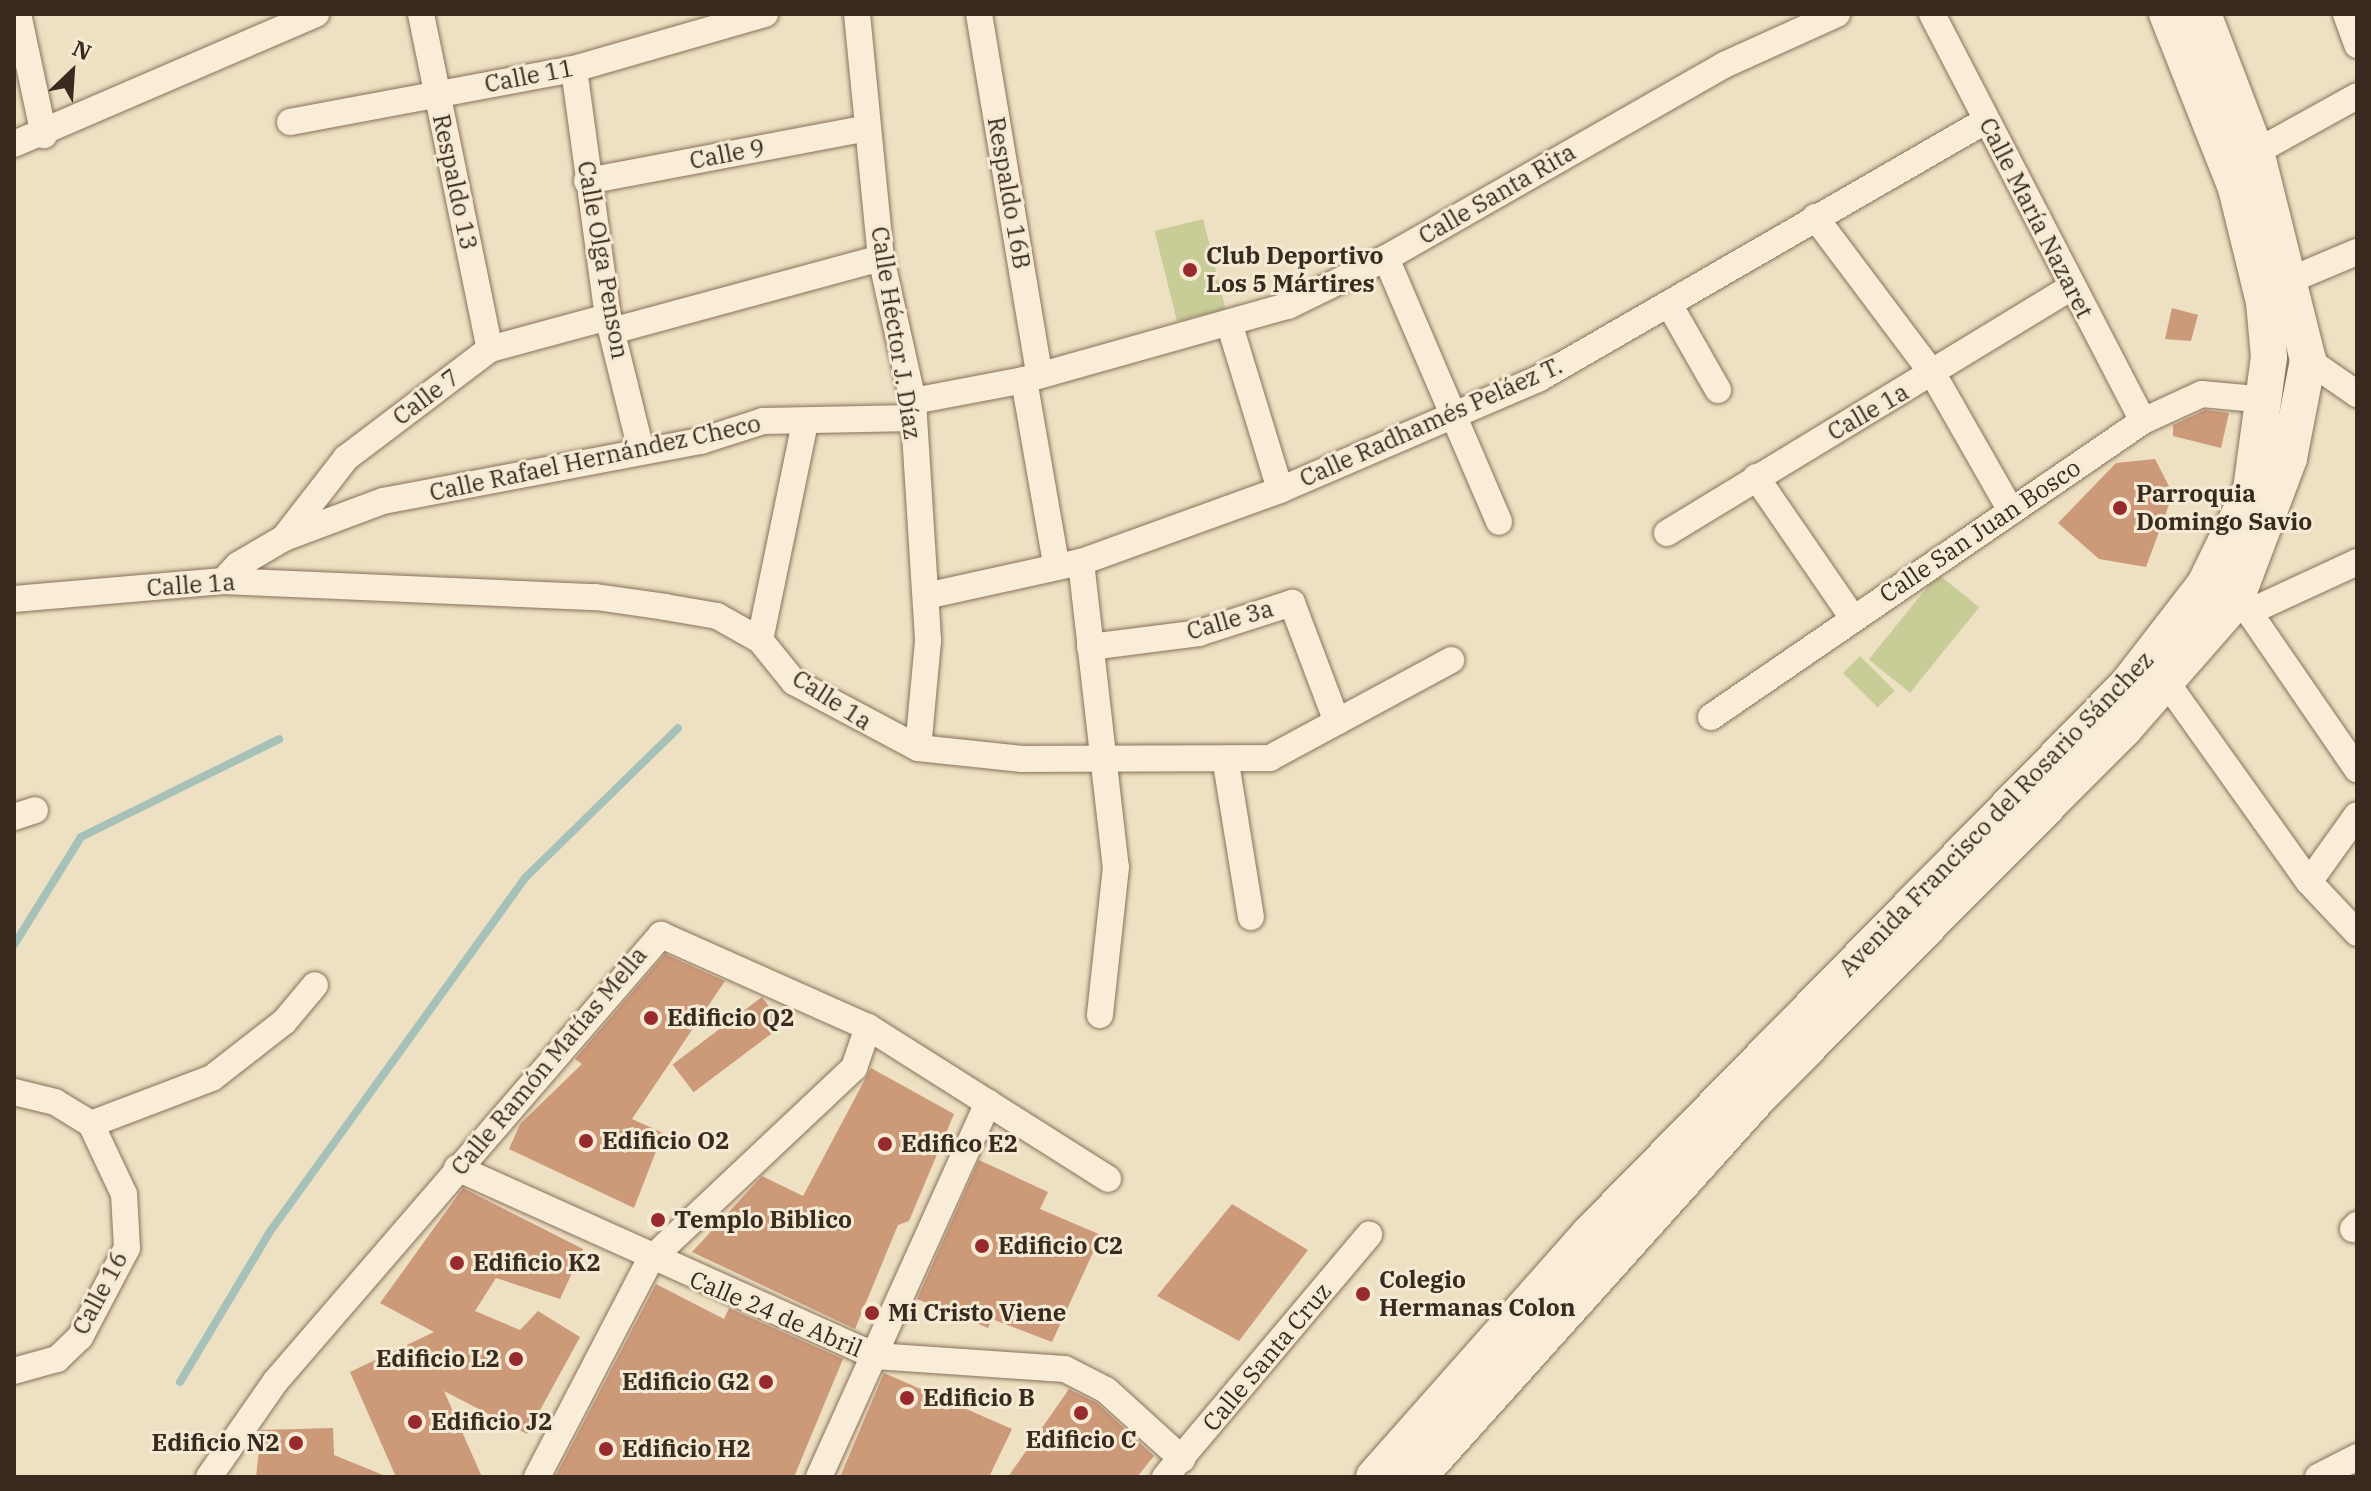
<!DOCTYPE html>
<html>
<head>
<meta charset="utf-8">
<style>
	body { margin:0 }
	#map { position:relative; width:2371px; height:1491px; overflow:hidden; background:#eee0c3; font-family:"IBM Plex Serif",serif }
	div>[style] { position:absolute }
	.green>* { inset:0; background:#c8cc97; transform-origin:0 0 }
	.stream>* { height:8px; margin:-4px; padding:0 4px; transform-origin:4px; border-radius:4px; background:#a6c1b8 }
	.building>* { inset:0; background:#cc9979; transform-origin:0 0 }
	.roads { filter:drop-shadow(0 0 2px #88715a) drop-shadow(0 0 2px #88715a) }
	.minor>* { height:26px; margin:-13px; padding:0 13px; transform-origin:13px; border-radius:13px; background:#f9edd7 }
	.secondary>* { height:36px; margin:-18px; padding:0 18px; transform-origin:18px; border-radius:18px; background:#f9edd7 }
	.dots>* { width:22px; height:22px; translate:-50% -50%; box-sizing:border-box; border:4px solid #f5ead3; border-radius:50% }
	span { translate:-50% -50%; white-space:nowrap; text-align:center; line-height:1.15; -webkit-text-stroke:6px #f5ead3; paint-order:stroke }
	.street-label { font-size:24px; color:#382a1e }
	.poi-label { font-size:24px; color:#382a1e; font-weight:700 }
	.left { translate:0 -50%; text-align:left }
	.right { translate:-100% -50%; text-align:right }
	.frame { position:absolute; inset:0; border:16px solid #382a1e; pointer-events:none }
	.north { position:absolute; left:32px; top:32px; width:80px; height:80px; -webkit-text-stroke:6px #f5ead3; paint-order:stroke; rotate:25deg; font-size:22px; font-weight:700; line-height:32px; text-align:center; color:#382a1e }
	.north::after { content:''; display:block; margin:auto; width:28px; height:36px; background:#382a1e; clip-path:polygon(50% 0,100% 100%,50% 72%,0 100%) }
</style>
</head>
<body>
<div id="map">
	<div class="green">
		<div style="left:1203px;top:219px;width:93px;height:50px;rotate:76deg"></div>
		<div style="left:1938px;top:574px;width:53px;height:110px;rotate:39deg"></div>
		<div style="left:1860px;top:656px;width:49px;height:24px;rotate:45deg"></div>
	</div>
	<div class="stream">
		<div style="left:14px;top:945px;width:127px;rotate:-58.2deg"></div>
		<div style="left:81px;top:837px;width:221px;rotate:-26.3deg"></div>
		<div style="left:180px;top:1382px;width:174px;rotate:-59.1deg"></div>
		<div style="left:269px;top:1233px;width:438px;rotate:-54.2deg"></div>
		<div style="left:525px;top:878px;width:214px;rotate:-44.4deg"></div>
	</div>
	<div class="building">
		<div style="clip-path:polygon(2172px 308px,2198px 315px,2191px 341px,2165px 339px)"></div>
		<div style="clip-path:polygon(2205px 410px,2229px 413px,2221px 448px,2173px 436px,2173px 425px)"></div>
		<div style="clip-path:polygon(2155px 459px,2173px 494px,2146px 567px,2099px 559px,2058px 523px,2116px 463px)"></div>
		<div style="clip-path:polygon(665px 954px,725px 981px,632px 1119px,663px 1133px,634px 1208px,509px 1149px,520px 1124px,582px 1064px,575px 1059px)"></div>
		<div style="left:762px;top:997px;width:35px;height:112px;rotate:53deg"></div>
		<div style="clip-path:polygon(871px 1068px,954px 1114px,909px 1221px,898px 1225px,855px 1329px,692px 1252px,762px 1176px,803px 1196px)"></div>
		<div style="clip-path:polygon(979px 1160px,1048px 1192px,1040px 1209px,1101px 1235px,1052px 1342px,992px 1319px,988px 1328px,917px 1299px)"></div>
		<div style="clip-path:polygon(463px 1188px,583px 1249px,560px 1299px,496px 1278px,475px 1311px,520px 1330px,538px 1311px,580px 1337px,527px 1434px,444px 1391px,482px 1477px,396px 1477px,350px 1372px,434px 1332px,380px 1303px)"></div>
		<div style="clip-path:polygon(1232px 1204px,1308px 1250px,1239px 1341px,1157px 1296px)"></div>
		<div style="clip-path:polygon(656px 1284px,724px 1319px,729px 1308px,843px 1359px,794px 1477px,555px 1477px)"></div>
		<div style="clip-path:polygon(884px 1373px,1012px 1429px,989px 1477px,840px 1477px)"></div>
		<div style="clip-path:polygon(1069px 1389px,1097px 1403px,1154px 1456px,1137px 1477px,1008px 1477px)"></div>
		<div style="clip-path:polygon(333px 1428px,334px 1455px,388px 1477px,256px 1477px,261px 1430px)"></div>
	</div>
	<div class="roads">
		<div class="minor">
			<div style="left:18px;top:14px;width:124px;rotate:77.9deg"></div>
			<div style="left:421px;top:14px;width:342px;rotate:78.4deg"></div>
			<div style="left:857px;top:14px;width:245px;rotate:84.4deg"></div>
			<div style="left:881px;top:258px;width:147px;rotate:77.4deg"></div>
			<div style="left:913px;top:401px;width:240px;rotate:86.4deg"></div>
			<div style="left:928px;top:641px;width:107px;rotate:95.3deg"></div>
			<div style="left:979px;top:14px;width:364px;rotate:80.5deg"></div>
			<div style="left:1932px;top:14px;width:458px;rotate:62.6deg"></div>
			<div style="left:2346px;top:14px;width:33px;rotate:70deg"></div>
			<div style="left:574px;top:69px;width:250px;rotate:82.2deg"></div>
			<div style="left:608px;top:317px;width:137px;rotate:76.1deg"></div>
			<div style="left:290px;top:122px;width:289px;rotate:-10.6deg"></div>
			<div style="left:574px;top:69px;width:199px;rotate:-16.1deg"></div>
			<div style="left:14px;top:144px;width:329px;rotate:-23.3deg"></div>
			<div style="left:2256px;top:152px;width:115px;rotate:-29deg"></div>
			<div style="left:587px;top:181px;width:285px;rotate:-10.7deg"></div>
			<div style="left:1815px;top:217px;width:196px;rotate:53.1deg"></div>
			<div style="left:1933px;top:374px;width:158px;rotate:60.3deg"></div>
			<div style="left:1386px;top:258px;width:287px;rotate:66.8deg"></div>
			<div style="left:2290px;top:280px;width:73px;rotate:-22.7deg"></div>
			<div style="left:1669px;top:304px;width:99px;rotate:60.3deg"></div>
			<div style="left:1230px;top:326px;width:171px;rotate:73deg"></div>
			<div style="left:612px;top:331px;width:279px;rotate:-15.2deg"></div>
			<div style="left:2308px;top:360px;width:60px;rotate:34.8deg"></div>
			<div style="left:1024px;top:380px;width:186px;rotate:80.1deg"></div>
			<div style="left:913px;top:401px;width:113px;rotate:-10.7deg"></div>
			<div style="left:1024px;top:380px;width:274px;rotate:-15.7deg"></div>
			<div style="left:1288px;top:306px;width:109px;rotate:-26.1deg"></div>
			<div style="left:1386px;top:258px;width:389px;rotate:-29.7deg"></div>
			<div style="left:1724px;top:65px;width:124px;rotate:-24.3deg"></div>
			<div style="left:1756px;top:477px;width:171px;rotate:55.5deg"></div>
			<div style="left:1667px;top:533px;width:470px;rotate:-31.3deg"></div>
			<div style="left:284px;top:538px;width:101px;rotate:-52.2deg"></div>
			<div style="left:346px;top:458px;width:181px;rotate:-37.1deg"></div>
			<div style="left:490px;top:349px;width:122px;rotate:-15.2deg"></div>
			<div style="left:1081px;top:562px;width:307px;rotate:83.5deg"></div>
			<div style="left:1116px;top:867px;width:149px;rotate:96.2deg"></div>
			<div style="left:223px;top:581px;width:22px;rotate:-47deg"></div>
			<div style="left:238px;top:565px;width:53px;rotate:-30.4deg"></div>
			<div style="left:284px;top:538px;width:106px;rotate:-20.5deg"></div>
			<div style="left:383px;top:501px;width:324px;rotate:-10.7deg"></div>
			<div style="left:701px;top:441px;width:65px;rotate:-17.9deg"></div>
			<div style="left:763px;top:421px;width:151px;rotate:-1.1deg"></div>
			<div style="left:2221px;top:593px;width:34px;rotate:34deg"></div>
			<div style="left:2249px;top:612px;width:191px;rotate:55.5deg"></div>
			<div style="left:926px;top:596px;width:159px;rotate:-12.4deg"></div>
			<div style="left:1081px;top:562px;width:212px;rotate:-19.9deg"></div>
			<div style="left:1280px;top:490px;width:281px;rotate:-23.3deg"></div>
			<div style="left:1538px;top:379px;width:516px;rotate:-29.99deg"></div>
			<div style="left:14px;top:599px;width:210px;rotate:-4.9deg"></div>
			<div style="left:223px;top:581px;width:373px;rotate:2.5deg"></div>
			<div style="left:596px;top:597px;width:70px;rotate:8.2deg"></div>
			<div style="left:665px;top:607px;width:53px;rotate:9.8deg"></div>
			<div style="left:717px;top:616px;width:49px;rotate:29.2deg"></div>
			<div style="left:760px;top:640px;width:54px;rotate:51deg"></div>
			<div style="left:794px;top:682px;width:140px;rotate:28deg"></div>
			<div style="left:918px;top:748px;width:105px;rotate:6deg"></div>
			<div style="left:1022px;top:759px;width:248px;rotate:-0.2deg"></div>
			<div style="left:1270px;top:758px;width:206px;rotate:-28.4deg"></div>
			<div style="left:2249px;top:612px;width:119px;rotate:-24.8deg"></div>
			<div style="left:760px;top:640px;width:223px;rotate:-78.3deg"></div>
			<div style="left:1090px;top:647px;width:110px;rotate:-7.3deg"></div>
			<div style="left:1199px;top:633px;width:98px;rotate:-17.9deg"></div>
			<div style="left:1292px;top:603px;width:127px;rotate:69.3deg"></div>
			<div style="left:2167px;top:683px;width:244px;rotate:54.5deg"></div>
			<div style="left:2309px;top:882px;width:70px;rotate:46.7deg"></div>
			<div style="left:1711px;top:717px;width:524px;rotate:-34.42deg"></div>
			<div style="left:2143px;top:421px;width:65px;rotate:-24.6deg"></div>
			<div style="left:2202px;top:394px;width:65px;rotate:5.3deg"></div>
			<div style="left:1226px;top:763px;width:156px;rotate:80.8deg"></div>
			<div style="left:14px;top:817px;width:22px;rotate:-18deg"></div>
			<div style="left:2309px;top:882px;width:82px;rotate:-54.4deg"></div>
			<div style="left:14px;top:1092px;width:42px;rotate:13.7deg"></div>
			<div style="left:55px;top:1102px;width:42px;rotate:31.4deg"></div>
			<div style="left:91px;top:1124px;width:77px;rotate:64.8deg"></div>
			<div style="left:124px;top:1194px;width:54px;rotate:86.8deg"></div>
			<div style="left:127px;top:1248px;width:101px;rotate:117.8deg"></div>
			<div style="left:80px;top:1337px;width:32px;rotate:136deg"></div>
			<div style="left:57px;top:1359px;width:45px;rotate:164.4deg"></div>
			<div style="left:91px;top:1124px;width:129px;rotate:-20.8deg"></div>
			<div style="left:212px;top:1078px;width:91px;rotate:-37.9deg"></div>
			<div style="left:284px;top:1022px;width:48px;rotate:-50deg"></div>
			<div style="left:457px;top:1168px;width:458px;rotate:24.2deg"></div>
			<div style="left:875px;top:1356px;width:190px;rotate:3.9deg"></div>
			<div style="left:1065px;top:1369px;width:46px;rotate:27.1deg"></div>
			<div style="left:1106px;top:1390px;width:103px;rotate:42.2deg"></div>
			<div style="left:2353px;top:1229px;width:6px;rotate:-45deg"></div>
			<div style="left:209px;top:1477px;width:116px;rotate:-55.2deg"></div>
			<div style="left:275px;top:1382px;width:591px;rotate:-49.19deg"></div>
			<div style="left:661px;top:935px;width:227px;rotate:24deg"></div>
			<div style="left:868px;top:1027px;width:284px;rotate:32.3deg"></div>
			<div style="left:537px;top:1477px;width:245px;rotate:-62.5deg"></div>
			<div style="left:650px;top:1260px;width:280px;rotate:-43.3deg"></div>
			<div style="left:854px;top:1068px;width:43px;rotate:-71.1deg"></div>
			<div style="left:819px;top:1477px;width:411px;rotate:-65.7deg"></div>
			<div style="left:1165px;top:1477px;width:317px;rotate:-49.9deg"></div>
			<div style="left:2318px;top:1477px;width:44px;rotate:-27.1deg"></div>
		</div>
		<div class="secondary">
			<div style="left:1374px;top:1477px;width:324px;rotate:-48.5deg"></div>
			<div style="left:1589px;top:1234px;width:769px;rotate:-45.58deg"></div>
			<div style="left:2127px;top:685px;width:128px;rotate:-52.3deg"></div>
			<div style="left:2205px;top:584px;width:105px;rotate:-63.9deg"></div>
			<div style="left:2251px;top:490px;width:134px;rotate:-82.3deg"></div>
			<div style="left:2269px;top:357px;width:55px;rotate:-95.2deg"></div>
			<div style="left:2264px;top:302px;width:117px;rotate:-103.8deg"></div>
			<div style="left:2236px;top:188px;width:187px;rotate:-111.6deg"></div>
			<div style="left:1418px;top:1477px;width:512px;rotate:-48.09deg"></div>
			<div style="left:1760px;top:1096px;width:517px;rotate:-45.24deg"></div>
			<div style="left:2124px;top:729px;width:169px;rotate:-48.8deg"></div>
			<div style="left:2235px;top:602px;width:154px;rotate:-69.4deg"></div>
			<div style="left:2289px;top:458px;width:100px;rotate:-79deg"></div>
			<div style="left:2308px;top:360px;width:214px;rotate:-104deg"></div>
			<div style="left:2256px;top:152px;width:148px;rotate:-111deg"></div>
		</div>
	</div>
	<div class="dots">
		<div style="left:1190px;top:270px;background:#972a2f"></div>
		<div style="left:2120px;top:508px;background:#972a2f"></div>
		<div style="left:651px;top:1018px;background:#972a2f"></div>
		<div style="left:586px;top:1141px;background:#972a2f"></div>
		<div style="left:885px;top:1144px;background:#972a2f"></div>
		<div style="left:658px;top:1220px;background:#972a2f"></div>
		<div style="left:982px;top:1246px;background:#972a2f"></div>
		<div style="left:457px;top:1263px;background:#972a2f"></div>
		<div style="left:1363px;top:1294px;background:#972a2f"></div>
		<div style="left:872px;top:1313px;background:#972a2f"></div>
		<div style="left:516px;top:1359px;background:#972a2f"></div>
		<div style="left:766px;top:1382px;background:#972a2f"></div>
		<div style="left:907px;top:1398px;background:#972a2f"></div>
		<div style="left:1081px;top:1413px;background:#972a2f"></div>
		<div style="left:415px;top:1422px;background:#972a2f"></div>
		<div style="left:296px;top:1443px;background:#972a2f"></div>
		<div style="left:606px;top:1449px;background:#972a2f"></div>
	</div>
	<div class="street-label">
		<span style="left:529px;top:76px;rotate:-11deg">Calle 11</span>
		<span style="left:727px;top:154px;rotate:-11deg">Calle 9</span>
		<span style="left:455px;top:182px;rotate:78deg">Respaldo 13</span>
		<span style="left:1009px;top:193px;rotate:80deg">Respaldo 16B</span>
		<span style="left:1497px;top:194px;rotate:-30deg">Calle Santa Rita</span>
		<span style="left:2036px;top:218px;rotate:63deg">Calle María Nazaret</span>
		<span style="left:603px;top:260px;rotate:80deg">Calle Olga Penson</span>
		<span style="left:896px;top:333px;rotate:81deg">Calle Héctor J. Díaz</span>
		<span style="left:426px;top:397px;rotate:-37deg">Calle 7</span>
		<span style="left:1868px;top:412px;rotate:-30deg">Calle 1a</span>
		<span style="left:1431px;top:422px;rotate:-24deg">Calle Radhamés Peláez T.</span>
		<span style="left:595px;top:458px;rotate:-12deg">Calle Rafael Hernández Checo</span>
		<span style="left:1980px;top:531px;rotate:-34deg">Calle San Juan Bosco</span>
		<span style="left:191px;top:585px;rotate:-4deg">Calle 1a</span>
		<span style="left:1230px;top:620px;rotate:-16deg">Calle 3a</span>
		<span style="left:832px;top:700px;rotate:33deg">Calle 1a</span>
		<span style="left:1996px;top:814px;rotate:-46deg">Avenida Francisco del Rosario Sánchez</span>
		<span style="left:549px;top:1061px;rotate:-50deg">Calle Ramón Matías Mella</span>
		<span style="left:100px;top:1293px;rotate:-62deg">Calle 16</span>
		<span style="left:776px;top:1314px;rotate:23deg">Calle 24 de Abril</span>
		<span style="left:1267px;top:1357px;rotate:-50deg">Calle Santa Cruz</span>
	</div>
	<div class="poi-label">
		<span class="left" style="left:1206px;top:270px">Club Deportivo<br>Los 5 Mártires</span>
		<span class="left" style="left:2136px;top:508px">Parroquia<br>Domingo Savio</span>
		<span class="left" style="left:667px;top:1018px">Edificio Q2</span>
		<span class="left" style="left:602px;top:1141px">Edificio O2</span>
		<span class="left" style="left:901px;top:1144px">Edifico E2</span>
		<span class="left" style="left:674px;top:1220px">Templo Biblico</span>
		<span class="left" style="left:998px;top:1246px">Edificio C2</span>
		<span class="left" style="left:473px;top:1263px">Edificio K2</span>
		<span class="left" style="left:1379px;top:1294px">Colegio<br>Hermanas Colon</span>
		<span class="left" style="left:888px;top:1313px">Mi Cristo Viene</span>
		<span class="right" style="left:500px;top:1359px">Edificio L2</span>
		<span class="right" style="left:750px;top:1382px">Edificio G2</span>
		<span class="left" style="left:923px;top:1398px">Edificio B</span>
		<span class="left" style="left:431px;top:1422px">Edificio J2</span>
		<span style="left:1081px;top:1440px">Edificio C</span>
		<span class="right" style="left:280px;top:1443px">Edificio N2</span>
		<span class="left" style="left:622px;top:1449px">Edificio H2</span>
	</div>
	<div class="frame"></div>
	<div class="north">N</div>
</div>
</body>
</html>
